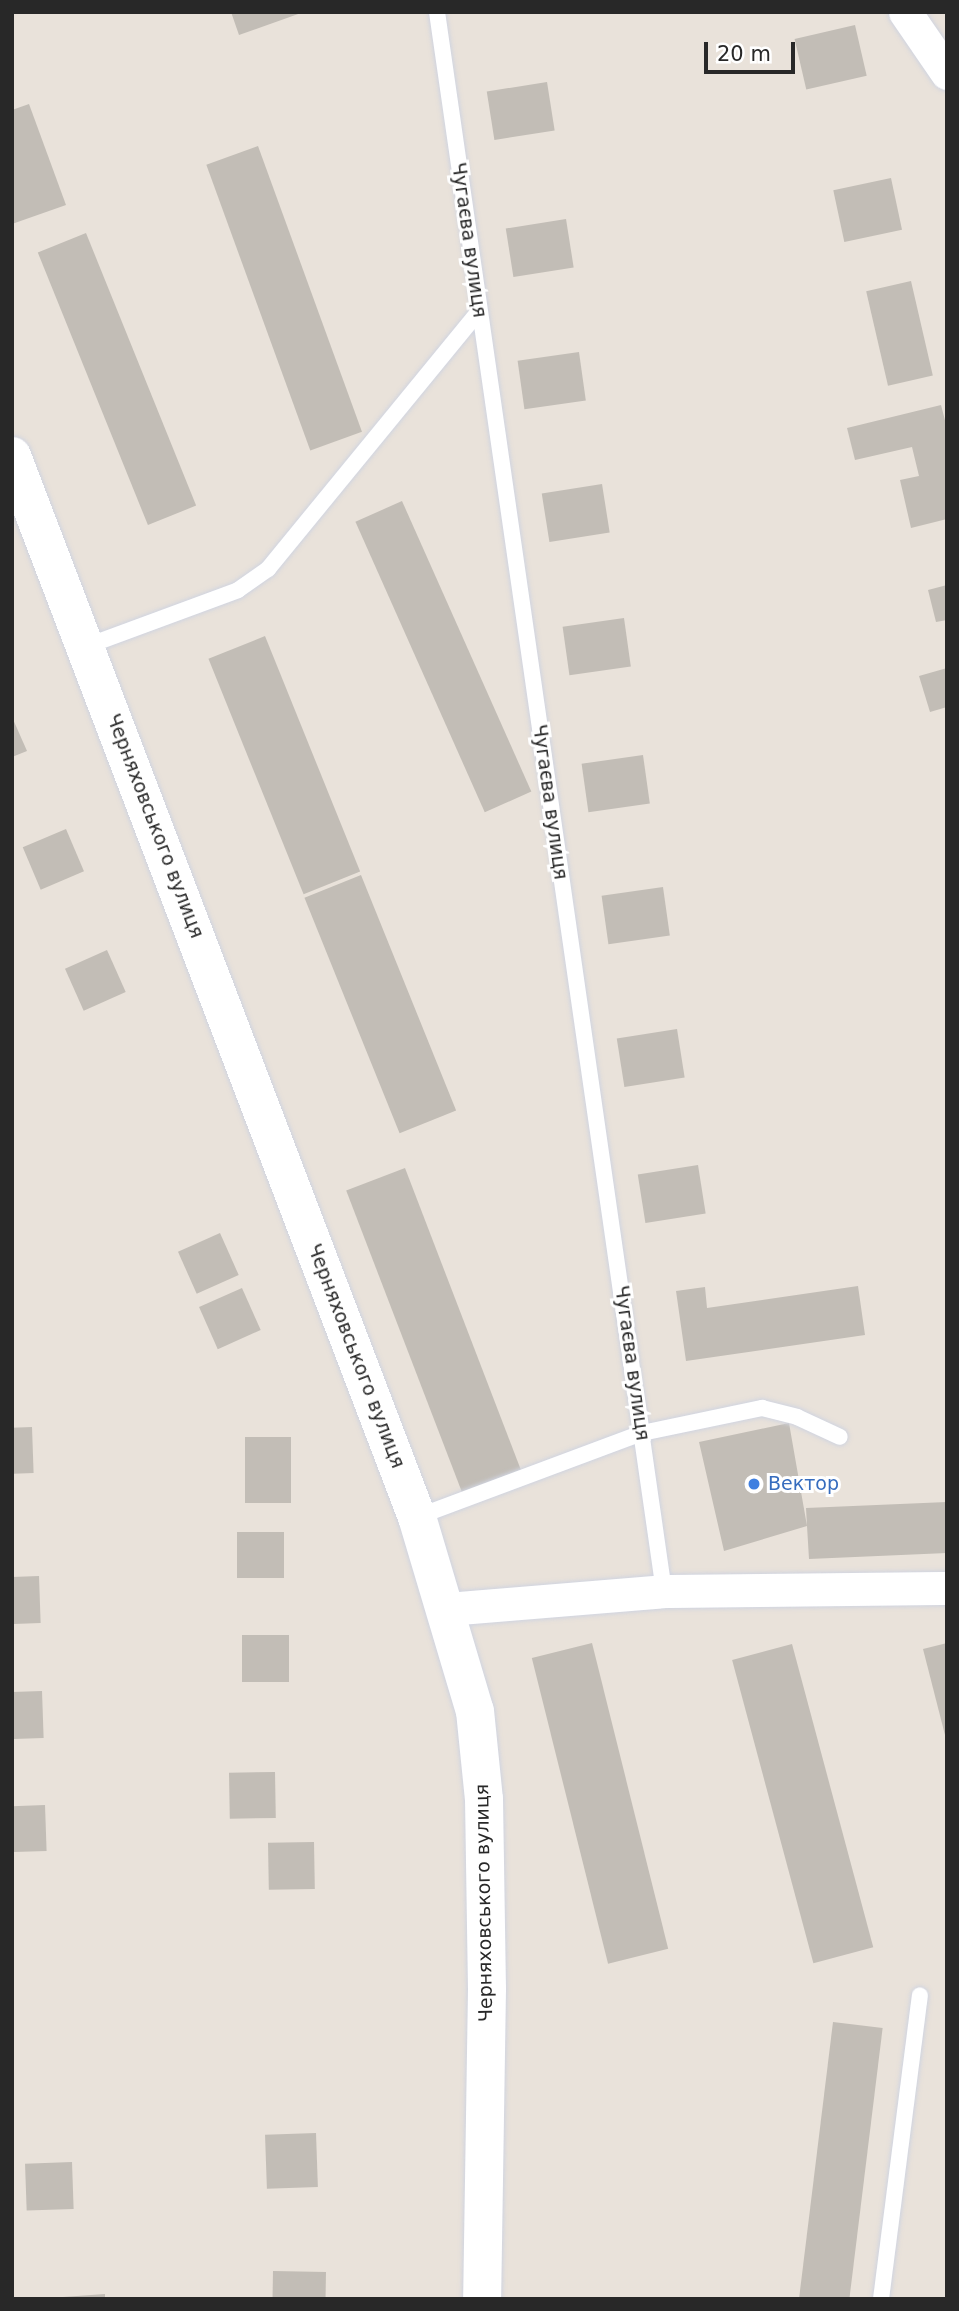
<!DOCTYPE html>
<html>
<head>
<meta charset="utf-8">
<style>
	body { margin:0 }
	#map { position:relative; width:959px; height:2311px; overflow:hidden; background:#e9e2da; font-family:"DejaVu Sans",sans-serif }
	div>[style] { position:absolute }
	.building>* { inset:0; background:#c2bdb6; transform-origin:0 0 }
	.roads { filter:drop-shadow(0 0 2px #d0d4e0) drop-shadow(0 0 2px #d0d4e0) }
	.lane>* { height:16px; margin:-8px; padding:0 8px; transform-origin:8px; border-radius:8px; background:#fff }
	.street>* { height:33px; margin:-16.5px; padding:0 16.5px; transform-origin:16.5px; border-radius:16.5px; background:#fff }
	.secondary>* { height:38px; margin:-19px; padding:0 19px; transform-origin:19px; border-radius:19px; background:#fff }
	.dots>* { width:19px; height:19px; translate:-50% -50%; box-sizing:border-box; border:4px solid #fff; border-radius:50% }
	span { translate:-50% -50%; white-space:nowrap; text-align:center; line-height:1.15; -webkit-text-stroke:6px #fff; paint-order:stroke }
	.street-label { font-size:19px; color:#282828 }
	.shop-label { font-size:19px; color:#366cbe }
	.left { translate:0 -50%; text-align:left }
	.frame { position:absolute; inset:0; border:14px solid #282828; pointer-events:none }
	.scale { position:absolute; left:704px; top:42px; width:91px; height:32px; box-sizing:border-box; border:4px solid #282828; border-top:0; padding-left:9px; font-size:21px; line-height:24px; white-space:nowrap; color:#282828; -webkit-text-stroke:5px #fff; paint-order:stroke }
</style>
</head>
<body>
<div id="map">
	<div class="building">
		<div style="clip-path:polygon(231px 12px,301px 12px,301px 13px,239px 35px)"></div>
		<div style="left:855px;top:25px;width:52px;height:62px;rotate:77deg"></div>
		<div style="left:547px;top:82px;width:49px;height:61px;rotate:81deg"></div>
		<div style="clip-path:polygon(29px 104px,66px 205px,12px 224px,12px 110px)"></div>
		<div style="left:258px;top:146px;width:304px;height:55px;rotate:70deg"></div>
		<div style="left:891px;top:178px;width:53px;height:59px;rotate:78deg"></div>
		<div style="left:566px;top:219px;width:49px;height:61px;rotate:81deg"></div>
		<div style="left:86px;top:233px;width:294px;height:52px;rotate:68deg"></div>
		<div style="left:911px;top:281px;width:97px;height:46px;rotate:77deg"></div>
		<div style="left:579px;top:352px;width:49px;height:62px;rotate:82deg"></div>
		<div style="clip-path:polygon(941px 405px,947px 428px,947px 519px,911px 528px,900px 480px,919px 476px,912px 447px,855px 460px,847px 428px)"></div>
		<div style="left:602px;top:484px;width:49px;height:61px;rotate:81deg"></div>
		<div style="left:402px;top:501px;width:318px;height:51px;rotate:66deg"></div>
		<div style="clip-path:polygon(947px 585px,947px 620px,936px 622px,928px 590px)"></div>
		<div style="left:624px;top:618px;width:49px;height:62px;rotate:82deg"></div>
		<div style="left:265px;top:636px;width:254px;height:61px;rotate:68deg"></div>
		<div style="clip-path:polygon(947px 668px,947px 707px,930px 712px,919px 676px)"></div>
		<div style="clip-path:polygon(12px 717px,27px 751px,12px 757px)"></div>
		<div style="left:643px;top:755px;width:49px;height:62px;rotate:82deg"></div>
		<div style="left:66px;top:829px;width:46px;height:47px;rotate:67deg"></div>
		<div style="left:361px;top:875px;width:254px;height:61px;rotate:68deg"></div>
		<div style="left:663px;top:887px;width:49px;height:62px;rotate:82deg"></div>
		<div style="left:107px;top:950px;width:46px;height:46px;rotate:66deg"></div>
		<div style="left:677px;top:1029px;width:49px;height:61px;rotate:81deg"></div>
		<div style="left:698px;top:1165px;width:49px;height:61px;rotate:81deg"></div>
		<div style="left:405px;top:1168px;width:324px;height:63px;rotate:69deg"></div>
		<div style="left:220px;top:1233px;width:46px;height:46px;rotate:66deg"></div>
		<div style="clip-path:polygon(858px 1286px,865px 1335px,686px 1361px,676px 1291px,705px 1287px,707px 1308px)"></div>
		<div style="left:242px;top:1288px;width:46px;height:47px;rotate:66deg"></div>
		<div style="clip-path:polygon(789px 1423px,807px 1526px,806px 1508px,947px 1502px,947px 1553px,809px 1559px,807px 1526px,724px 1551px,699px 1442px)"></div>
		<div style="left:32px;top:1427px;width:46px;height:20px;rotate:88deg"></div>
		<div style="left:245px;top:1437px;width:46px;height:66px"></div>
		<div style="left:284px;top:1532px;width:46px;height:47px;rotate:90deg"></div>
		<div style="left:39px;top:1576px;width:47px;height:27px;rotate:88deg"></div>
		<div style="left:289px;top:1635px;width:47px;height:47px;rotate:90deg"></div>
		<div style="left:592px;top:1643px;width:315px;height:62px;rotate:76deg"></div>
		<div style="clip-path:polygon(947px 1643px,947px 1739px,946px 1739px,923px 1649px)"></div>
		<div style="left:792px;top:1644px;width:314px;height:62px;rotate:75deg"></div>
		<div style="left:42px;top:1691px;width:47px;height:30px;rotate:88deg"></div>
		<div style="left:275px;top:1772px;width:46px;height:46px;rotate:89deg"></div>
		<div style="left:45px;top:1805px;width:46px;height:33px;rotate:88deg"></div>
		<div style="left:314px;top:1842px;width:47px;height:46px;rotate:89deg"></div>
		<div style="left:833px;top:2022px;width:50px;height:279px;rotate:7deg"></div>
		<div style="left:316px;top:2133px;width:54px;height:51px;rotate:88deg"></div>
		<div style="left:72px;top:2162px;width:47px;height:47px;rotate:88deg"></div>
		<div style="left:273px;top:2271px;width:53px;height:28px;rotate:1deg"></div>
		<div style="clip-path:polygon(105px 2294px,105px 2299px,63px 2299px,63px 2297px)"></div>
	</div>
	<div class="roads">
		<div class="lane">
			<div style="left:437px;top:12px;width:1595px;rotate:81.82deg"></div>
			<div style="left:87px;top:646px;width:161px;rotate:-20.3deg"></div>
			<div style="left:238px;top:590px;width:37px;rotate:-35deg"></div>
			<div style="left:268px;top:569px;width:332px;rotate:-50.7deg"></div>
			<div style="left:417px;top:1517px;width:240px;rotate:-20.5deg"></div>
			<div style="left:642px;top:1433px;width:123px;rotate:-11.8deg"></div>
			<div style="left:762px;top:1408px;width:36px;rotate:14deg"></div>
			<div style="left:797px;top:1417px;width:47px;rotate:24.9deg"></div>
			<div style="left:881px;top:2299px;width:306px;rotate:-82.7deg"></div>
		</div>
		<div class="street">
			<div style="left:905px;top:12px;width:74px;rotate:55.5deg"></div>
			<div style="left:447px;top:1609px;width:218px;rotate:-4.7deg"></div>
			<div style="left:664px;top:1591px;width:283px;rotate:-0.6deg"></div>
		</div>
		<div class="secondary">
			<div style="left:12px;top:456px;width:1136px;rotate:69.11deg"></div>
			<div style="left:417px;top:1517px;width:202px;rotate:73.4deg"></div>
			<div style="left:475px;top:1711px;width:88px;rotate:84.2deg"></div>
			<div style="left:484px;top:1799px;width:190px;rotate:89.1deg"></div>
			<div style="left:487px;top:1989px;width:310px;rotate:90.9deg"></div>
		</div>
	</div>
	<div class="dots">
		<div style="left:754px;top:1484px;background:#3f7fe0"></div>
	</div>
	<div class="street-label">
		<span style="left:469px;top:240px;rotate:82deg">Чугаєва вулиця</span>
		<span style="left:550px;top:802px;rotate:82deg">Чугаєва вулиця</span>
		<span style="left:155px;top:826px;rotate:69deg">Черняховського вулиця</span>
		<span style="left:356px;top:1356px;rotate:69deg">Черняховського вулиця</span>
		<span style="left:632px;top:1363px;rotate:82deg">Чугаєва вулиця</span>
		<span style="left:484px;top:1903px;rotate:-91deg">Черняховського вулиця</span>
	</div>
	<div class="shop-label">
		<span class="left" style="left:768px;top:1484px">Вектор</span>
	</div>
	<div class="frame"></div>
	<div class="scale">20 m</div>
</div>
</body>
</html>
